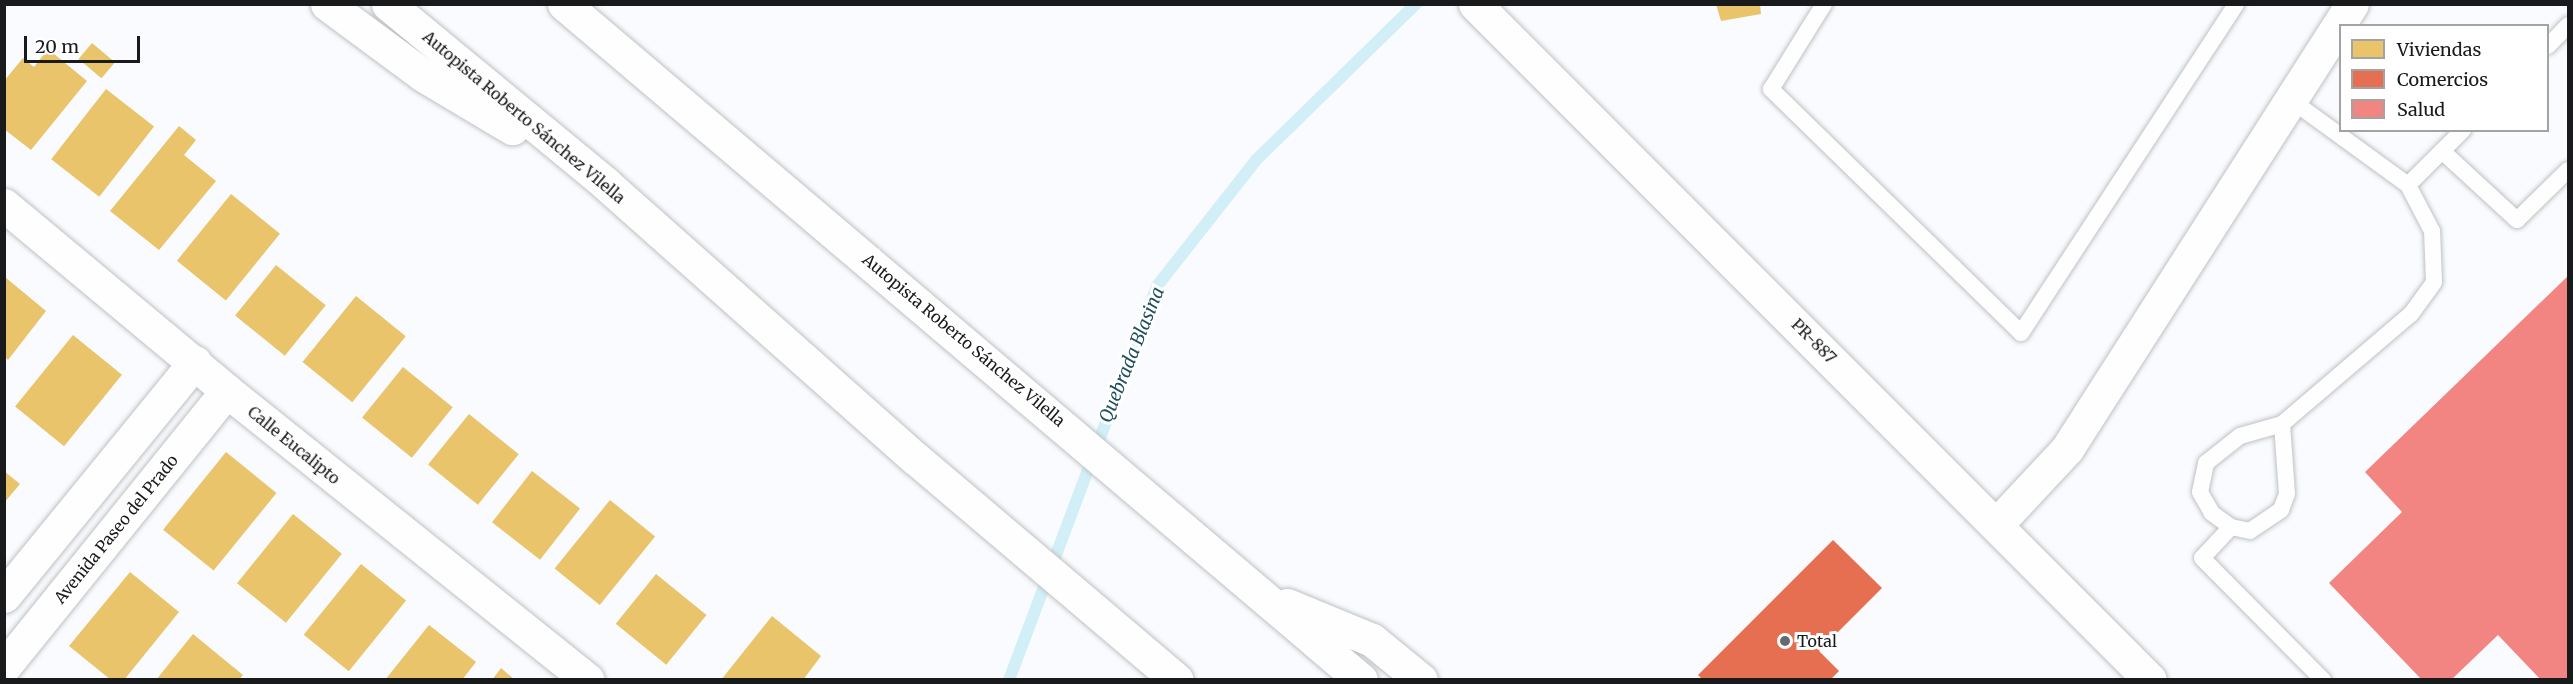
<!DOCTYPE html>
<html>
<head>
<meta charset="utf-8">
<style>
	body { margin:0 }
	#map { position:relative; width:2573px; height:684px; overflow:hidden; background:#f9fbfe; font-family:Merriweather,serif }
	div>[style] { position:absolute }
	.homes>* { inset:0; background:#e9c46a; transform-origin:0 0 }
	.shops>* { inset:0; background:#e76f51 }
	.health>* { inset:0; background:#f28482 }
	.stream>* { height:12px; margin:-6px; padding:0 6px; transform-origin:6px; border-radius:6px; background:#d2eff8 }
	.roads { filter:drop-shadow(0 0 2px #bfc1c3) drop-shadow(0 0 2px #bfc1c3) }
	.service>* { height:16px; margin:-8px; padding:0 8px; transform-origin:8px; border-radius:8px; background:#fefeff }
	.minor>* { height:33px; margin:-16.5px; padding:0 16.5px; transform-origin:16.5px; border-radius:16.5px; background:#fefeff }
	.tertiary>* { height:33px; margin:-16.5px; padding:0 16.5px; transform-origin:16.5px; border-radius:16.5px; background:#fefeff }
	.motorway>* { height:33px; margin:-16.5px; padding:0 16.5px; transform-origin:16.5px; border-radius:16.5px; background:#fefeff }
	.dots>* { width:16px; height:16px; translate:-50% -50%; box-sizing:border-box; border:3px solid #fff; border-radius:50% }
	span { translate:-50% -50%; white-space:nowrap; text-align:center; line-height:1.15; -webkit-text-stroke:6px #fff; paint-order:stroke }
	.street-label { font-size:16px; color:#181a1c }
	.poi-label { font-size:16px; color:#181a1c }
	.left { translate:0 -50%; text-align:left }
	.water-label { font-size:18px; color:#1f4f5c; font-style:italic }
	.frame { position:absolute; inset:0; border:6px solid #181a1c; pointer-events:none }
	.legend { position:absolute; left:2339px; top:24px; width:210px; height:108px; box-sizing:border-box; background:#fff; border:2px solid #a3a3a4; margin:0; padding:8px 10px; list-style:none; font-size:18px; color:#181a1c }
	.legend li { display:flex; align-items:center; gap:12px; height:30px }
	.legend b { width:30px; border:2px solid #a3a3a4 }
	.scale { position:absolute; left:24px; top:36px; width:116px; height:27px; box-sizing:border-box; border:3px solid #181a1c; border-top:0; padding-left:8px; font-size:18px; line-height:21px; white-space:nowrap; color:#181a1c; -webkit-text-stroke:4px #fff; paint-order:stroke }
</style>
</head>
<body>
<div id="map">
	<div class="homes">
		<div style="clip-path:polygon(1716px 4px,1760px 4px,1761px 14px,1721px 21px)"></div>
		<div style="left:92px;top:43px;width:30px;height:21px;rotate:40deg"></div>
		<div style="clip-path:polygon(48px 49px,87px 81px,31px 150px,4px 129px,4px 81px,23px 58px,34px 67px)"></div>
		<div style="left:106px;top:89px;width:61px;height:89px;rotate:38deg"></div>
		<div style="clip-path:polygon(179px 126px,196px 140px,184px 155px,216px 181px,159px 250px,110px 211px)"></div>
		<div style="left:231px;top:194px;width:63px;height:86px;rotate:39deg"></div>
		<div style="left:276px;top:265px;width:64px;height:65px;rotate:39deg"></div>
		<div style="clip-path:polygon(5px 277px,46px 311px,8px 360px,5px 357px)"></div>
		<div style="left:356px;top:296px;width:64px;height:85px;rotate:39deg"></div>
		<div style="left:73px;top:335px;width:63px;height:92px;rotate:39deg"></div>
		<div style="left:403px;top:367px;width:64px;height:65px;rotate:39deg"></div>
		<div style="left:469px;top:414px;width:64px;height:65px;rotate:39deg"></div>
		<div style="left:226px;top:452px;width:65px;height:100px;rotate:39deg"></div>
		<div style="clip-path:polygon(4px 471px,20px 484px,4px 503px)"></div>
		<div style="left:532px;top:471px;width:61px;height:65px;rotate:38deg"></div>
		<div style="left:610px;top:500px;width:58px;height:88px;rotate:39deg"></div>
		<div style="left:293px;top:514px;width:63px;height:89px;rotate:39deg"></div>
		<div style="left:361px;top:564px;width:58px;height:91px;rotate:39deg"></div>
		<div style="clip-path:polygon(130px 572px,179px 612px,124px 680px,111px 680px,69px 646px)"></div>
		<div style="left:656px;top:574px;width:65px;height:64px;rotate:39deg"></div>
		<div style="clip-path:polygon(772px 616px,821px 656px,803px 680px,721px 680px)"></div>
		<div style="clip-path:polygon(429px 625px,476px 662px,462px 680px,385px 680px)"></div>
		<div style="clip-path:polygon(193px 634px,243px 675px,239px 680px,156px 680px)"></div>
		<div style="clip-path:polygon(501px 668px,515px 680px,492px 680px)"></div>
	</div>
	<div class="shops">
		<div style="clip-path:polygon(1833px 540px,1882px 588px,1819px 651px,1839px 671px,1830px 680px,1703px 680px,1698px 675px)"></div>
	</div>
	<div class="health">
		<div style="clip-path:polygon(2568px 276px,2568px 680px,2541px 680px,2498px 635px,2451px 680px,2422px 680px,2329px 583px,2402px 512px,2365px 472px)"></div>
	</div>
	<div class="stream">
		<div style="left:1009px;top:680px;width:421px;rotate:-69.4deg"></div>
		<div style="left:1157px;top:286px;width:162px;rotate:-51.8deg"></div>
		<div style="left:1257px;top:159px;width:222px;rotate:-44.3deg"></div>
	</div>
	<div class="roads">
		<div class="service">
			<div style="left:1824px;top:4px;width:100px;rotate:121.9deg"></div>
			<div style="left:1771px;top:89px;width:349px;rotate:44.3deg"></div>
			<div style="left:2021px;top:333px;width:393px;rotate:-56.8deg"></div>
			<div style="left:2548px;top:46px;width:29px;rotate:-46deg"></div>
			<div style="left:2442px;top:151px;width:102px;rotate:42.6deg"></div>
			<div style="left:2517px;top:220px;width:71px;rotate:-44.4deg"></div>
			<div style="left:2408px;top:185px;width:78px;rotate:-45deg"></div>
			<div style="left:2282px;top:424px;width:70px;rotate:85.9deg"></div>
			<div style="left:2287px;top:494px;width:17px;rotate:111deg"></div>
			<div style="left:2281px;top:510px;width:37px;rotate:146deg"></div>
			<div style="left:2250px;top:531px;width:19px;rotate:-168deg"></div>
			<div style="left:2231px;top:527px;width:24px;rotate:-144deg"></div>
			<div style="left:2212px;top:513px;width:24px;rotate:-120deg"></div>
			<div style="left:2200px;top:492px;width:30px;rotate:-78deg"></div>
			<div style="left:2206px;top:463px;width:43px;rotate:-38.5deg"></div>
			<div style="left:2240px;top:436px;width:44px;rotate:-15.9deg"></div>
			<div style="left:2282px;top:424px;width:170px;rotate:-40.5deg"></div>
			<div style="left:2411px;top:314px;width:39px;rotate:-54deg"></div>
			<div style="left:2434px;top:282px;width:51px;rotate:-92.2deg"></div>
			<div style="left:2432px;top:231px;width:52px;rotate:-117.6deg"></div>
			<div style="left:2408px;top:185px;width:145px;rotate:-144deg"></div>
			<div style="left:2231px;top:527px;width:42px;rotate:133.1deg"></div>
			<div style="left:2202px;top:558px;width:172px;rotate:45.2deg"></div>
		</div>
		<div class="minor">
			<div style="left:4px;top:205px;width:290px;rotate:39.8deg"></div>
			<div style="left:227px;top:391px;width:462px;rotate:38.7deg"></div>
			<div style="left:4px;top:596px;width:302px;rotate:-50.8deg"></div>
			<div style="left:4px;top:667px;width:355px;rotate:-51.1deg"></div>
		</div>
		<div class="tertiary">
			<div style="left:1475px;top:4px;width:955px;rotate:45.04deg"></div>
			<div style="left:1998px;top:523px;width:101px;rotate:-47deg"></div>
			<div style="left:2067px;top:449px;width:528px;rotate:-57.36deg"></div>
		</div>
		<div class="motorway">
			<div style="left:327px;top:4px;width:119px;rotate:36.5deg"></div>
			<div style="left:423px;top:75px;width:104px;rotate:30.8deg"></div>
			<div style="left:388px;top:4px;width:283px;rotate:39.5deg"></div>
			<div style="left:606px;top:184px;width:413px;rotate:41.6deg"></div>
			<div style="left:915px;top:458px;width:343px;rotate:40.3deg"></div>
			<div style="left:564px;top:4px;width:1045px;rotate:40.3deg"></div>
			<div style="left:1287px;top:605px;width:92px;rotate:22.4deg"></div>
			<div style="left:1372px;top:640px;width:63px;rotate:39.2deg"></div>
		</div>
	</div>
	<div class="dots">
		<div style="left:1785px;top:641px;background:#67696b"></div>
	</div>
	<div class="street-label">
		<span style="left:524px;top:117px;rotate:40deg">Autopista Roberto Sánchez Vilella</span>
		<span style="left:964px;top:340px;rotate:40deg">Autopista Roberto Sánchez Vilella</span>
		<span style="left:1814px;top:341px;rotate:45deg">PR-887</span>
		<span style="left:294px;top:445px;rotate:39deg">Calle Eucalipto</span>
		<span style="left:116px;top:529px;rotate:-51deg">Avenida Paseo del Prado</span>
	</div>
	<div class="poi-label">
		<span class="left" style="left:1797px;top:641px">Total</span>
	</div>
	<div class="water-label">
		<span style="left:1132px;top:355px;rotate:-68deg">Quebrada Blasina</span>
	</div>
	<div class="frame"></div>
	<ul class="legend">
	<li><b style="height:16px;background:#e9c46a"></b>Viviendas</li>
	<li><b style="height:16px;background:#e76f51"></b>Comercios</li>
	<li><b style="height:16px;background:#f28482"></b>Salud</li>
	</ul>
	<div class="scale">20 m</div>
</div>
</body>
</html>
